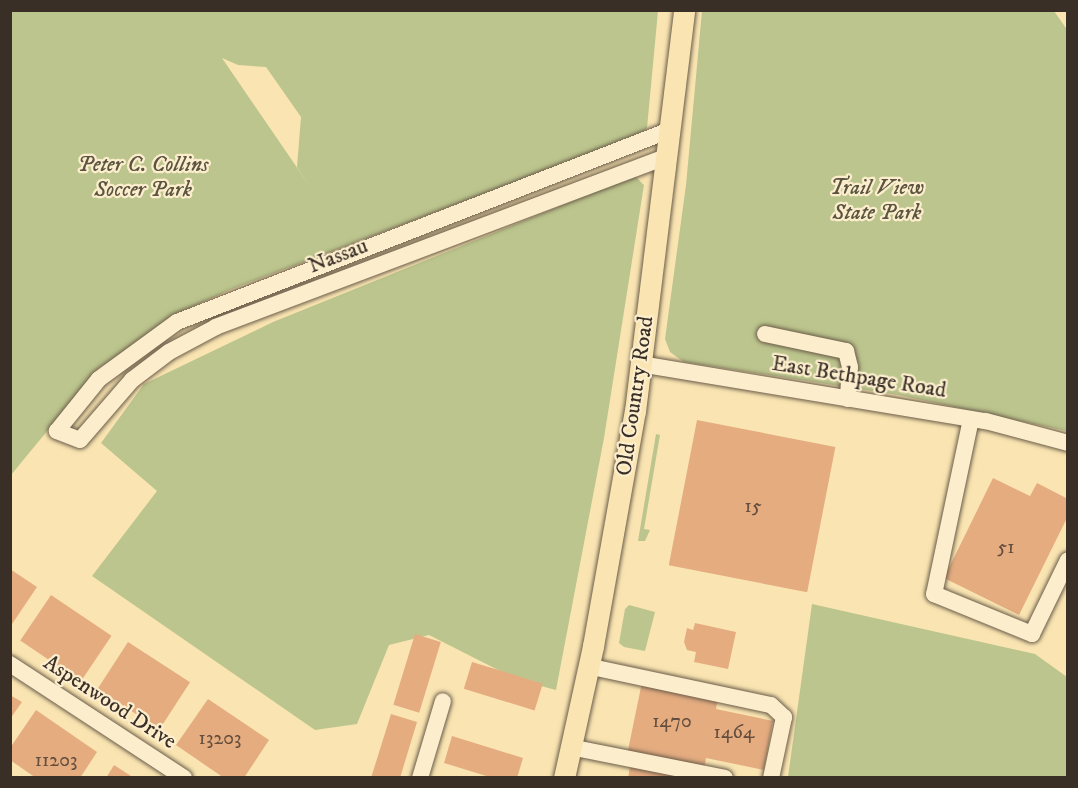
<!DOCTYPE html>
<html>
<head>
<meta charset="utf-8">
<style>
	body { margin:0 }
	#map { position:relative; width:1078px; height:788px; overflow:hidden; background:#fae5b2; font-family:"IM FELL DW Pica",serif }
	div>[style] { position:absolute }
	.green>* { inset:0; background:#bcc58d }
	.building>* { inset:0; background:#e5ac80; transform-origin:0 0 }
	.roads { filter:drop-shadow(0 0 2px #6a5c4a) drop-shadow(0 0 2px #6a5c4a) }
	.minor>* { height:16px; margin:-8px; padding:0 8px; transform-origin:8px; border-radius:8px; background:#fceecd }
	.major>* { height:21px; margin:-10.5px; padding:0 10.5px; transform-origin:10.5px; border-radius:10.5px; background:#fae5b2 }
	span { translate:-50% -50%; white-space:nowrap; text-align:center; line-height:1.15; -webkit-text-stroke:4.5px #fceecd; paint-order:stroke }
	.number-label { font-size:20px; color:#654e3d }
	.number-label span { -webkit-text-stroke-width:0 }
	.park-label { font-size:22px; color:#5a5440; font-style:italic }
	.street-label { font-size:22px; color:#3a2f27 }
	.frame { position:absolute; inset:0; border:12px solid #3a2f27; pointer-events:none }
</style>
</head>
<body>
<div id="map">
	<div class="green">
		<div style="clip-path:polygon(evenodd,10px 11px,658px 11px,647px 128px,642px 134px,232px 289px,185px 310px,99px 368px,11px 475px,10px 11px,222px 58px,238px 65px,266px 67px,301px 117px,297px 167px,311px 188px,222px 58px)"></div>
		<div style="clip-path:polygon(702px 11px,1054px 11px,1068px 31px,1067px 431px,898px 395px,684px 362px,670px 352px,665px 339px,686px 185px)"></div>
		<div style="clip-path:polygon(635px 176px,644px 185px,604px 438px,556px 690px,518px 680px,429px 635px,389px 645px,357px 724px,315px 730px,92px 576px,157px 491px,101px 443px,144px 384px,273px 322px)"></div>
		<div style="clip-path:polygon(656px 434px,660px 435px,644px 529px,650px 530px,645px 541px,638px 541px)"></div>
		<div style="clip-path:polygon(812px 604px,1035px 654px,1067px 677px,1067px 777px,788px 777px)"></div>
		<div style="clip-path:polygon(629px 605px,655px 612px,645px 651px,624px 647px,619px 643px,625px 609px)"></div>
	</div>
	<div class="building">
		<div style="left:697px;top:420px;width:141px;height:148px;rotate:11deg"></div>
		<div style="clip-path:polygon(993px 478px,1030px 496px,1037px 483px,1068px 499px,1068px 516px,1019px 615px,944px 578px)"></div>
		<div style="clip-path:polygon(10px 569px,37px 587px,10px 627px)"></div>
		<div style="left:51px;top:595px;width:73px;height:55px;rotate:34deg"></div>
		<div style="clip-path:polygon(695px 623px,736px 632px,728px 669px,694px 662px,696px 652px,687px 650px,684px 642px,687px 628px,693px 630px)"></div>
		<div style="left:415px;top:634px;width:27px;height:74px;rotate:17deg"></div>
		<div style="left:128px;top:642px;width:74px;height:56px;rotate:33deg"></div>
		<div style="left:472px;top:662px;width:74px;height:28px;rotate:17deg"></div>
		<div style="clip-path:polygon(642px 682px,718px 698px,716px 709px,773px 721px,764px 770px,706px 758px,704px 770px,627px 755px)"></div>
		<div style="clip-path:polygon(10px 695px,22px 702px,10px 719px)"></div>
		<div style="clip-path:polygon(208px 699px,269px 740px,244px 778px,224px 778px,176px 745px)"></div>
		<div style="clip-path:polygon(36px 710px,97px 752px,80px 778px,36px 778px,10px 760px,10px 748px)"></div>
		<div style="clip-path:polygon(391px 714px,417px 722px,400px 778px,371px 778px)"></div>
		<div style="clip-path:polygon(452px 736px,523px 758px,517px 778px,493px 778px,444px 763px)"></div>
		<div style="clip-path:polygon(114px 765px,134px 778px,106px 778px)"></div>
		<div style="clip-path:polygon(630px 767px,675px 776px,675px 778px,628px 778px)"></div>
	</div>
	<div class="roads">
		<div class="minor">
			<div style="left:668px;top:156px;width:483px;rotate:159.3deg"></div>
			<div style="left:216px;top:327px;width:53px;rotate:152deg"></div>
			<div style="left:169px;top:352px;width:46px;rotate:142.9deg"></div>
			<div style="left:132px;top:380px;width:79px;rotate:130.9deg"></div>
			<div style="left:80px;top:440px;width:25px;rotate:-159deg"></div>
			<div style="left:57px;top:431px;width:67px;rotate:-51.1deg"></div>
			<div style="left:99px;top:379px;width:97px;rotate:-36.2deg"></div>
			<div style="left:177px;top:322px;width:529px;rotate:-21.28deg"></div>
			<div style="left:765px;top:334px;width:83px;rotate:11.9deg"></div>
			<div style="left:846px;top:351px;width:16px;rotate:76deg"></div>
			<div style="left:850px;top:367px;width:32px;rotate:94deg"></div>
			<div style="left:640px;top:364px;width:351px;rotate:9.4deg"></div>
			<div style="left:986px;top:421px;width:85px;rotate:15deg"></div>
			<div style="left:971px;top:419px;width:179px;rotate:101.9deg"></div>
			<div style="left:934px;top:594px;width:106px;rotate:22.2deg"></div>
			<div style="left:1032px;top:634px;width:82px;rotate:-64.1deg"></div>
			<div style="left:10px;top:664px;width:208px;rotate:33.2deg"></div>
			<div style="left:587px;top:666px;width:188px;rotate:12deg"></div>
			<div style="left:771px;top:705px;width:18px;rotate:43deg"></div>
			<div style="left:784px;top:717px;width:62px;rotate:102deg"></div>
			<div style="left:570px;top:747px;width:158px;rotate:11.3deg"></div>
			<div style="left:420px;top:778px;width:80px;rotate:-73.4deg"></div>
		</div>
		<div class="major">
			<div style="left:564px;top:778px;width:135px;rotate:-77.6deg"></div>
			<div style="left:593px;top:646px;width:239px;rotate:-79.9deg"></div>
			<div style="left:635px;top:411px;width:404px;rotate:-83deg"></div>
		</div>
	</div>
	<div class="number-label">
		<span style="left:753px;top:506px">15</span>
		<span style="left:1006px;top:547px">51</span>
		<span style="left:672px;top:721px">1470</span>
		<span style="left:734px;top:732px">1464</span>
		<span style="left:220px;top:738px">13203</span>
		<span style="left:56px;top:760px">11203</span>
	</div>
	<div class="park-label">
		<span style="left:143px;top:177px">Peter C. Collins<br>Soccer Park</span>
		<span style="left:877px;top:200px">Trail View<br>State Park</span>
	</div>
	<div class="street-label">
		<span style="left:338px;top:256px;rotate:-21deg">Nassau</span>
		<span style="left:859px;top:377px;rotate:9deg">East Bethpage Road</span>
		<span style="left:635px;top:396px;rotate:-82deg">Old Country Road</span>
		<span style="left:110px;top:702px;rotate:33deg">Aspenwood Drive</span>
	</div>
	<div class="frame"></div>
</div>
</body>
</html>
